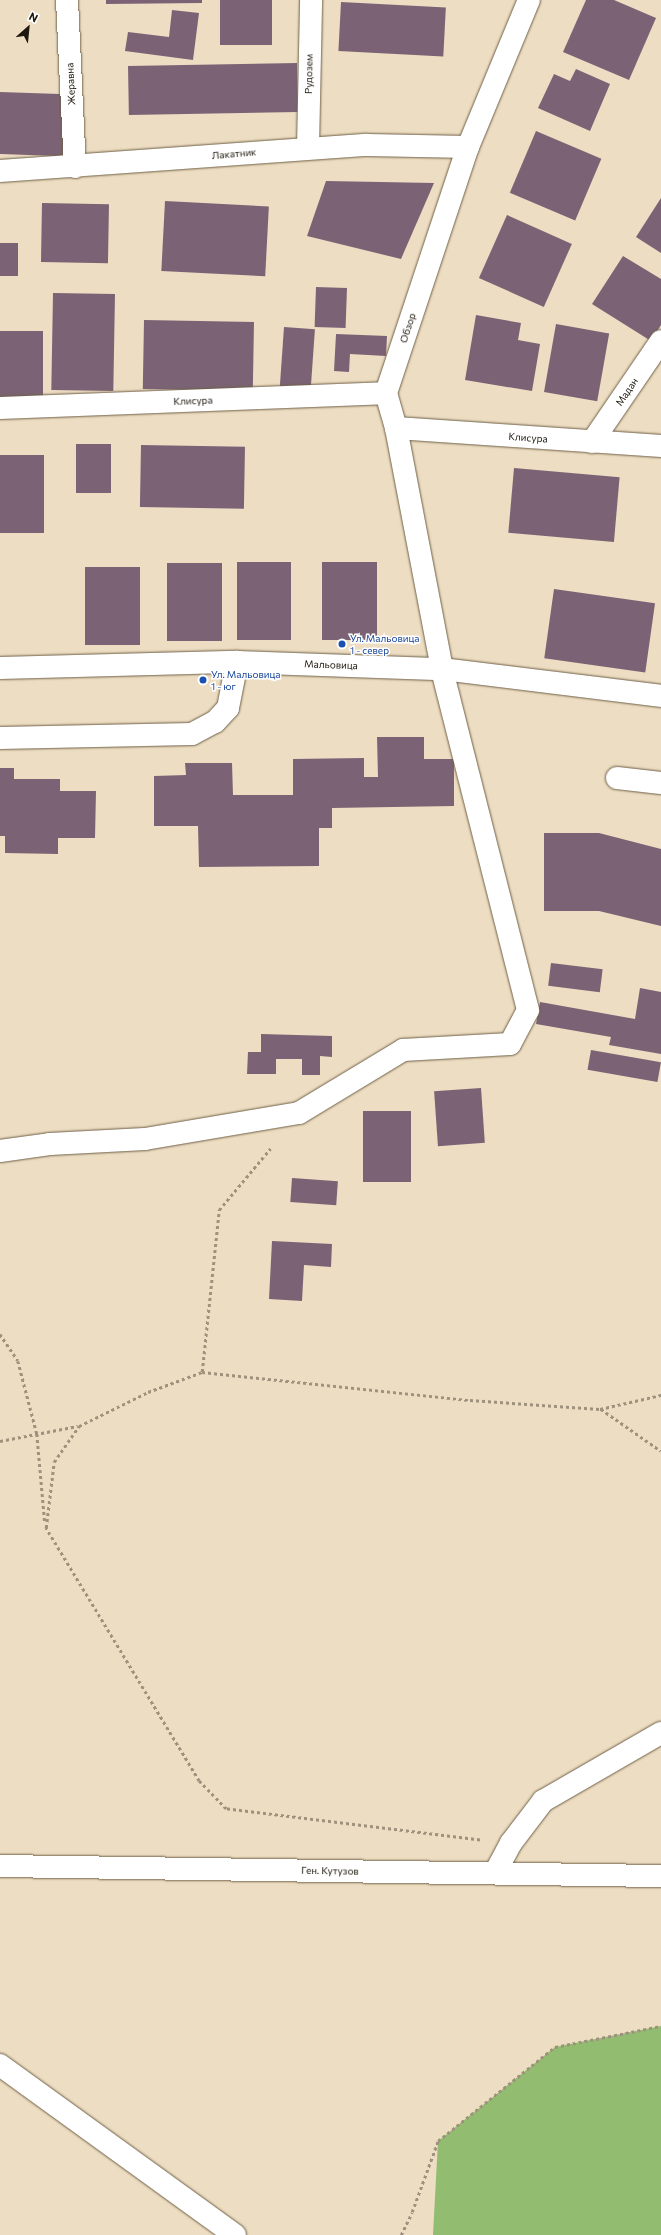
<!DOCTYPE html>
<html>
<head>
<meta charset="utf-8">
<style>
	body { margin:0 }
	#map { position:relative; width:661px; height:2235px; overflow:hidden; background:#edddc2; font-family:Commissioner,sans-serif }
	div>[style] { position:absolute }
	.forest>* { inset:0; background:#92bc70 }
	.building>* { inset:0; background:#7b6375; transform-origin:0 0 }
	.path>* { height:2.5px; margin-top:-1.25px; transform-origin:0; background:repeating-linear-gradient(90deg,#9e917d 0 3px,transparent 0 6px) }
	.roads { filter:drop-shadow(0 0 1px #6e6048) drop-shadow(0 0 1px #6e6048) }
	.minor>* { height:22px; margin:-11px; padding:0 11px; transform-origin:11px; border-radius:11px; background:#fff }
	.dots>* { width:11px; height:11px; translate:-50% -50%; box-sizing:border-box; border:2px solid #fff; border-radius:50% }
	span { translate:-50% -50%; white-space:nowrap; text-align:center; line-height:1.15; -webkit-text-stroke:3px #fff; paint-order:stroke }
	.street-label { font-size:10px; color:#1d170d }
	.transit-label { font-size:10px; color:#164399 }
	.left { translate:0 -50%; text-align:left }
	.north { position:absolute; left:8px; top:8px; width:40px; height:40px; -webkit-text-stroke:3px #fff; paint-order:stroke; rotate:27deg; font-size:11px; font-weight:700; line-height:16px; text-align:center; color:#1d170d }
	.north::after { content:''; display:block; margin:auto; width:14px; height:18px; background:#1d170d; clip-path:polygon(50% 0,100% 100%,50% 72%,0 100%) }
</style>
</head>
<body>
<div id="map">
	<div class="forest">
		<div style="clip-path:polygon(661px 2026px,661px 2235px,433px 2235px,438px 2141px,555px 2047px)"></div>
	</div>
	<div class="building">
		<div style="clip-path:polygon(106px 0,202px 0,202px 3px,106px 4px)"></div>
		<div style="left:220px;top:0;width:52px;height:45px"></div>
		<div style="clip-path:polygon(586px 0,614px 0,656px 18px,629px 80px,563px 52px)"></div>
		<div style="left:341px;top:2px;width:105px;height:49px;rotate:3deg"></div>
		<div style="clip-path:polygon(172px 10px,199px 13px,193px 60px,125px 51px,128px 32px,169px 37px)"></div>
		<div style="left:297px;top:63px;width:49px;height:169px;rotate:89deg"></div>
		<div style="clip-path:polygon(576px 69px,610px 84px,590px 131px,538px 108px,554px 74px,570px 81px)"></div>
		<div style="left:0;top:92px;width:67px;height:62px;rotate:2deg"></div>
		<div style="left:536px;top:131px;width:71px;height:67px;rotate:23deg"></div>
		<div style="clip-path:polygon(326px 181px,434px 183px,401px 259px,307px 236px)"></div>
		<div style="clip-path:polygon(661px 198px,661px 253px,636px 237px)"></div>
		<div style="left:165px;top:201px;width:104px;height:70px;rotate:3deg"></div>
		<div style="left:42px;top:203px;width:67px;height:59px;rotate:1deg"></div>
		<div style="left:507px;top:215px;width:71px;height:69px;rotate:24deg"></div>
		<div style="left:0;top:243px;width:18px;height:33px"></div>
		<div style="clip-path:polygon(623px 256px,661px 279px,661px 325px,651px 341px,592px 304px)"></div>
		<div style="left:316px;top:287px;width:31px;height:40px;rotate:2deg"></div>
		<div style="left:53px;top:293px;width:62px;height:97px;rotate:1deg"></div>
		<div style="clip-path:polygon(476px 315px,521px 323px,518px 340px,540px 344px,532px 391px,465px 380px)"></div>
		<div style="left:144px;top:320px;width:110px;height:69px;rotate:1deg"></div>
		<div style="left:556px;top:324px;width:54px;height:69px;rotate:10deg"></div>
		<div style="left:284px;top:327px;width:31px;height:61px;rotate:4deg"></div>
		<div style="left:0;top:331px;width:43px;height:68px"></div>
		<div style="clip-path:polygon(336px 334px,387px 336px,386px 356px,350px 354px,349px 372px,334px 371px)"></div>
		<div style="left:76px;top:444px;width:35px;height:49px"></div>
		<div style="left:141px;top:445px;width:104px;height:62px;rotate:1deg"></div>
		<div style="left:0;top:455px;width:44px;height:78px"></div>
		<div style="left:514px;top:468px;width:106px;height:65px;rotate:5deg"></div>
		<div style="left:237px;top:562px;width:54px;height:78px"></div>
		<div style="left:322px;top:562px;width:55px;height:78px"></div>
		<div style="left:167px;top:563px;width:55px;height:78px"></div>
		<div style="left:85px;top:567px;width:55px;height:78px"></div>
		<div style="left:554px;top:589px;width:102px;height:70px;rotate:8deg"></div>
		<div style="clip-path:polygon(377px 737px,424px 737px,424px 759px,454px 759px,454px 806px,332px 808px,332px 828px,319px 828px,319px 866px,199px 867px,198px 826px,154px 826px,154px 776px,186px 775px,185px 763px,232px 763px,233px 795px,293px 795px,293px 759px,364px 758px,364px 777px,378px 777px)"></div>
		<div style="clip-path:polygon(0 768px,14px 768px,14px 779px,60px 779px,60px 791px,96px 791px,95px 838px,58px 838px,58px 854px,5px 853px,5px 836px,0 836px)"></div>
		<div style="clip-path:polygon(544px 833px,599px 833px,661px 849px,661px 926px,599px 911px,544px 911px)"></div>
		<div style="left:551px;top:963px;width:52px;height:23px;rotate:7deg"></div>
		<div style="clip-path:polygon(640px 988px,661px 992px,661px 1054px,609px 1045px,611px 1037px,536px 1024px,540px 1002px,635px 1019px)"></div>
		<div style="clip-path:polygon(261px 1034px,332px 1036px,332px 1057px,320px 1056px,320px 1075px,302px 1075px,302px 1059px,276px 1059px,276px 1074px,247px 1074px,248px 1052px,261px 1052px)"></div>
		<div style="left:591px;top:1050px;width:71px;height:20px;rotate:10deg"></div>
		<div style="left:481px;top:1088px;width:55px;height:47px;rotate:86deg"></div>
		<div style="left:363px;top:1111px;width:48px;height:71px"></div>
		<div style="left:292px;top:1178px;width:46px;height:24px;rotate:4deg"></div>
		<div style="clip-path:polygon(272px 1241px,332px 1244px,331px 1267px,304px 1265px,302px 1301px,269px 1299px)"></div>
	</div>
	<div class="path">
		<div style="left:0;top:1334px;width:32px;rotate:56deg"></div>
		<div style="left:18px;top:1361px;width:75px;rotate:75.4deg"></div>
		<div style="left:37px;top:1434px;width:89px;rotate:84.9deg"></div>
		<div style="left:202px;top:1372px;width:163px;rotate:-84deg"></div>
		<div style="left:219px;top:1210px;width:80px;rotate:-50.1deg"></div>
		<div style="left:601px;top:1409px;width:73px;rotate:35deg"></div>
		<div style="left:0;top:1441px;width:79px;rotate:-10.9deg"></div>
		<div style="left:480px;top:1840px;width:256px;rotate:-173deg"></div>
		<div style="left:226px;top:1809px;width:39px;rotate:-134deg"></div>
		<div style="left:199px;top:1781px;width:296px;rotate:-121.2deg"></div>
		<div style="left:46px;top:1528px;width:66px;rotate:-83.1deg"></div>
		<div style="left:54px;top:1462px;width:44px;rotate:-55.2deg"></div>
		<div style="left:79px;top:1426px;width:77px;rotate:-26.2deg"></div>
		<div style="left:148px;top:1392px;width:58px;rotate:-20.3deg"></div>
		<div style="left:202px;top:1372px;width:269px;rotate:6deg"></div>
		<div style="left:470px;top:1400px;width:130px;rotate:4deg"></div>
		<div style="left:600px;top:1409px;width:63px;rotate:-12.9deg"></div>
		<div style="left:401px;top:2235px;width:25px;rotate:-64deg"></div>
		<div style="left:412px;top:2212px;width:76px;rotate:-69.9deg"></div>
		<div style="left:438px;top:2141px;width:150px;rotate:-38.8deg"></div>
		<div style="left:555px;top:2047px;width:108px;rotate:-11.2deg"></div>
	</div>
	<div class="roads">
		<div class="minor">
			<div style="left:67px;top:0;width:167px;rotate:87.3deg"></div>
			<div style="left:308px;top:148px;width:148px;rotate:-88.8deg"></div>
			<div style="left:0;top:171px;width:368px;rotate:-4.1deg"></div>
			<div style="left:367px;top:145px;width:101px;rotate:1.1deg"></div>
			<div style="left:0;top:408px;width:386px;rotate:-2.2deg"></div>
			<div style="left:396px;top:428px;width:266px;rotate:3.9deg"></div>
			<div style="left:592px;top:442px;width:122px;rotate:-55.7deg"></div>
			<div style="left:0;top:668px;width:237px;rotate:-1.5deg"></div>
			<div style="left:237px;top:662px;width:205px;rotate:2deg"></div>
			<div style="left:442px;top:669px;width:221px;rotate:7deg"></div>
			<div style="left:0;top:738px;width:192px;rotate:-1.2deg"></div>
			<div style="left:192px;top:734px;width:26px;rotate:-28deg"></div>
			<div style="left:215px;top:722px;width:19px;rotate:-47deg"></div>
			<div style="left:228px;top:708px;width:47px;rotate:-78.9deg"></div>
			<div style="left:617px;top:778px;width:44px;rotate:6.5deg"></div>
			<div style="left:0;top:1151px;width:50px;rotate:-8deg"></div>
			<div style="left:50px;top:1144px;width:95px;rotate:-3deg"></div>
			<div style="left:145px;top:1139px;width:156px;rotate:-9.6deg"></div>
			<div style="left:299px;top:1113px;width:122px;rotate:-31.2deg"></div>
			<div style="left:403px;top:1050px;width:107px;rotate:-3.2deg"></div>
			<div style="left:510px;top:1044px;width:38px;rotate:-62deg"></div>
			<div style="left:528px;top:1010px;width:352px;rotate:-104.2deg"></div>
			<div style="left:442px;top:669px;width:245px;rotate:-100.8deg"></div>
			<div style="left:396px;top:428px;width:36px;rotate:-106deg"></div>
			<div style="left:386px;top:393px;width:259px;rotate:-71.6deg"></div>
			<div style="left:468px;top:147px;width:159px;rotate:-67.5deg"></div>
			<div style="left:0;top:1866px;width:661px;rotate:0.87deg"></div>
			<div style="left:495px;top:1873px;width:34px;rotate:-62deg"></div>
			<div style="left:511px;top:1843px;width:53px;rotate:-52.7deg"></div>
			<div style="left:543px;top:1801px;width:136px;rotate:-30deg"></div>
			<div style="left:0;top:2065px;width:290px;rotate:35.9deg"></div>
		</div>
	</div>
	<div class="dots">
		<div style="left:342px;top:644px;background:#1a4fb4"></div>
		<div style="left:203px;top:680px;background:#1a4fb4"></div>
	</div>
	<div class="street-label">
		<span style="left:309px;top:74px;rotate:-89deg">Рудозем</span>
		<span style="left:71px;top:84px;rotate:-93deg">Жеравна</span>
		<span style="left:234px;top:154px;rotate:-5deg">Лакатник</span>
		<span style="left:408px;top:328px;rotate:-72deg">Обзор</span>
		<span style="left:627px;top:392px;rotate:-56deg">Мадан</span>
		<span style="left:193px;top:401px;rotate:-2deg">Клисура</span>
		<span style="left:528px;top:438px;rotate:4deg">Клисура</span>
		<span style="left:331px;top:665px;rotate:2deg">Мальовица</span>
		<span style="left:330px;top:1871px;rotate:1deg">Ген. Кутузов</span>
	</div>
	<div class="transit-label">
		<span class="left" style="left:350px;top:644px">Ул. Мальовица<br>1 - север</span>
		<span class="left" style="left:211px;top:680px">Ул. Мальовица<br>1 - юг</span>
	</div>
	<div class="north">N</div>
</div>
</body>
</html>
